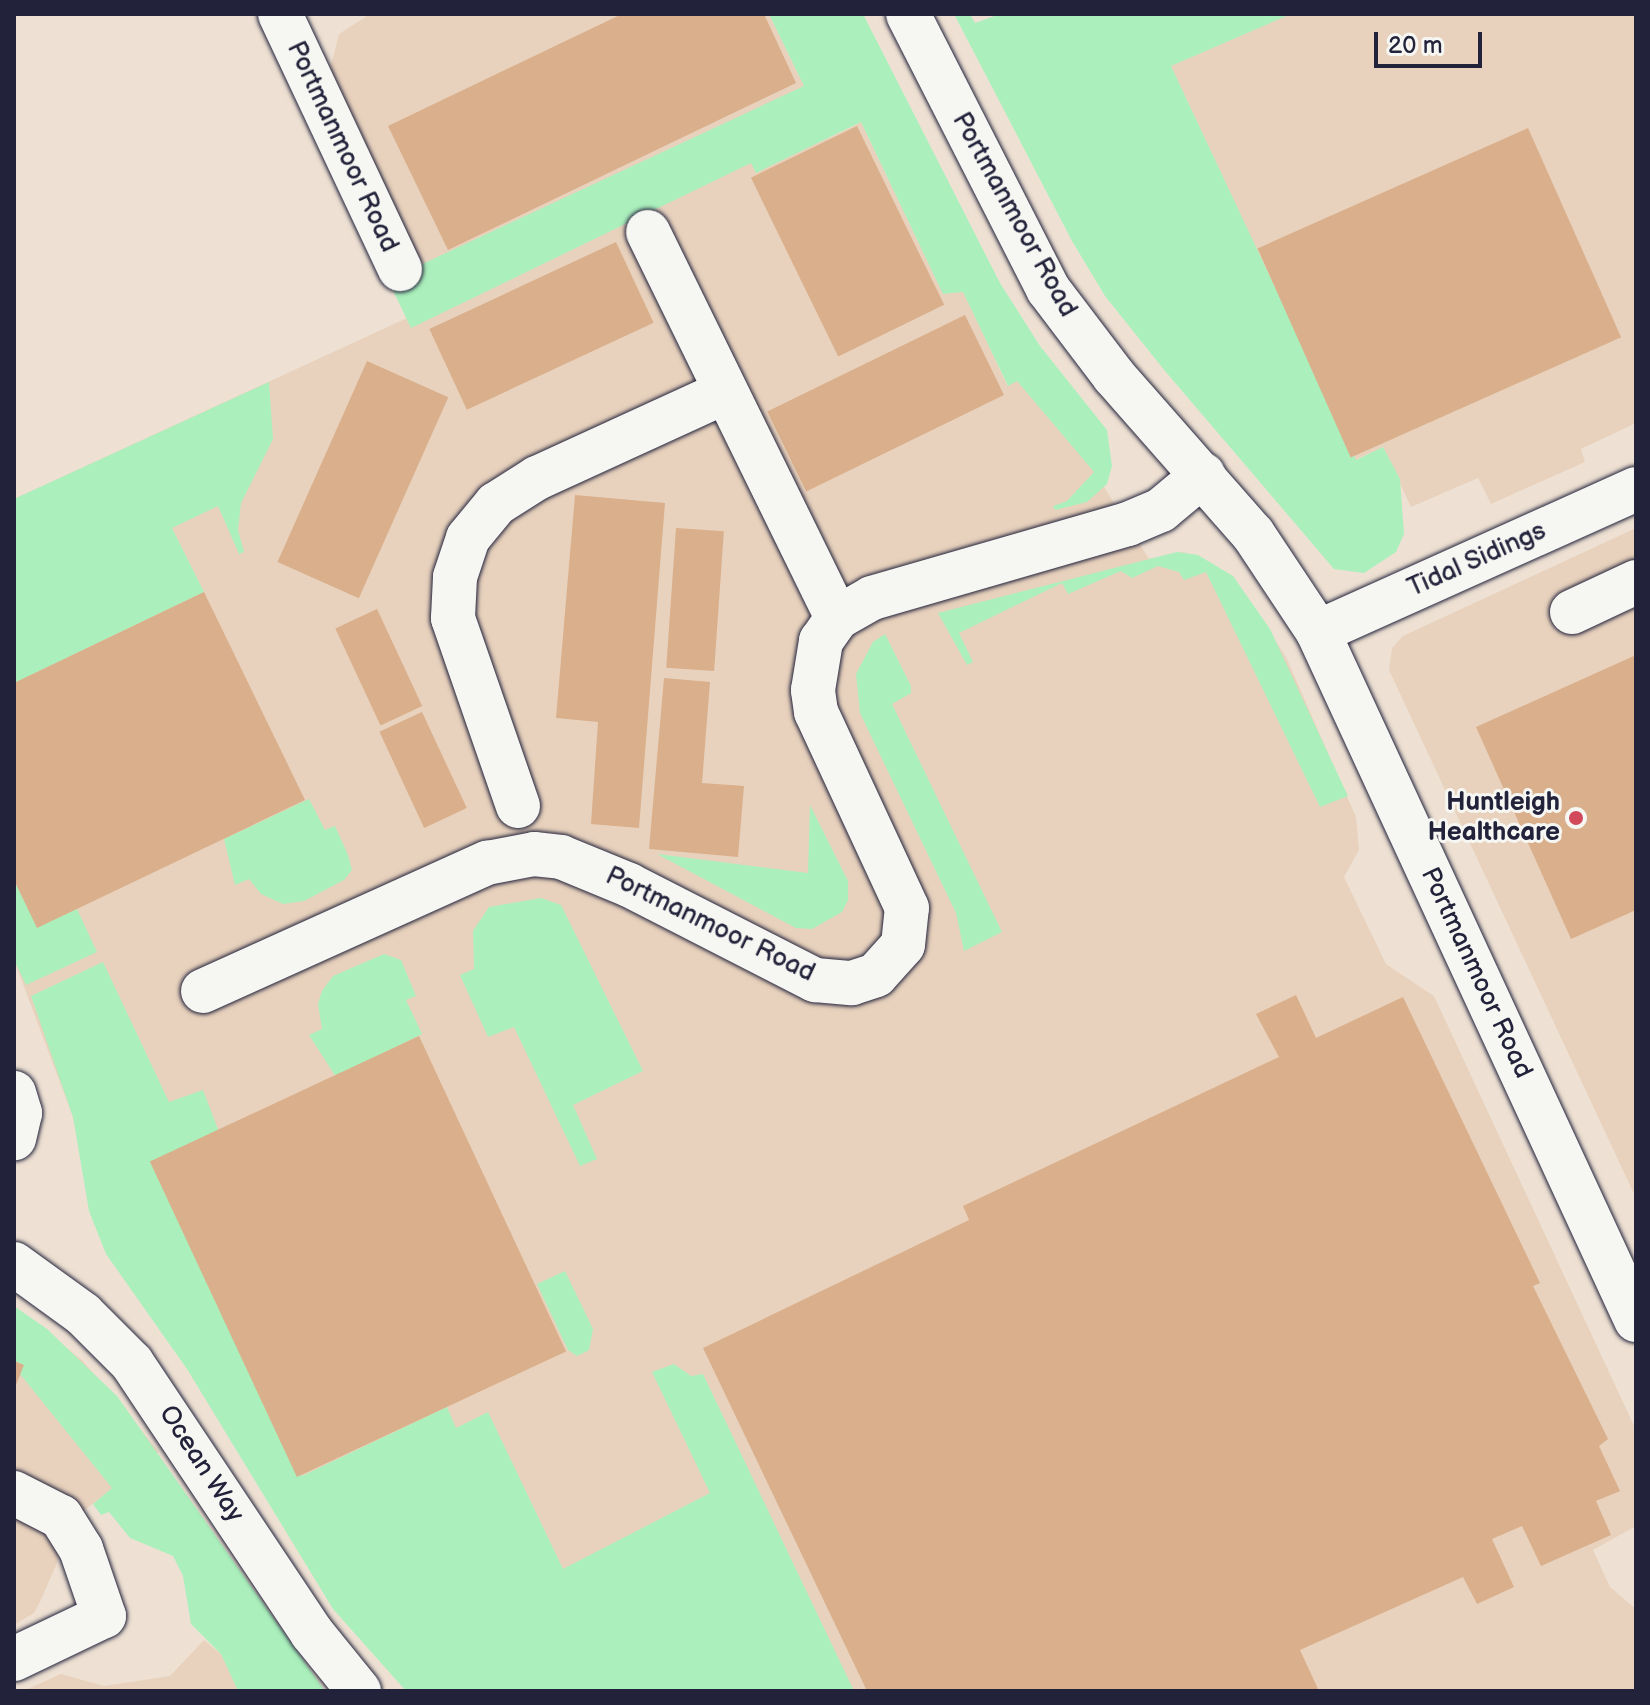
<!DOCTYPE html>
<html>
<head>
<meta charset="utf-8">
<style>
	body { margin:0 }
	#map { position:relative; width:1650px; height:1705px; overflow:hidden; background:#eee1d3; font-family:"Balsamiq Sans",sans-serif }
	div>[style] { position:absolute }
	.built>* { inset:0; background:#e8d2bd }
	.green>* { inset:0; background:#abf0bc }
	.building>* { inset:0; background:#daaf8b; transform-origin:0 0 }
	.roads { filter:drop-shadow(0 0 2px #22223b) drop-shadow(0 0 2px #22223b) }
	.minor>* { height:44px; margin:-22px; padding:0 22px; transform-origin:22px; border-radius:22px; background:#f6f6f2 }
	.dots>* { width:22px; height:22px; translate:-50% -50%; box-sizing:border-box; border:4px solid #f6f6f2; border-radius:50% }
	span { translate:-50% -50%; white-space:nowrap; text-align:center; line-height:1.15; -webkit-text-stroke:6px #f6f6f2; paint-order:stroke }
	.street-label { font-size:26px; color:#22223b }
	.poi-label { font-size:26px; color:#22223b; font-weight:700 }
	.right { translate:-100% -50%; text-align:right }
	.frame { position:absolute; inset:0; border:16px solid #22223b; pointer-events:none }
	.scale { position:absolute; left:1374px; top:32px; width:108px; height:36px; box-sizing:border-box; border:4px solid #22223b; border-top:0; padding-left:10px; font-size:24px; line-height:28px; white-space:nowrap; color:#22223b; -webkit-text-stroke:6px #f6f6f2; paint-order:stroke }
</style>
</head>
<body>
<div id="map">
	<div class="built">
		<div style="clip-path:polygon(370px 14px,769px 14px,829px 138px,861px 122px,943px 293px,963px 291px,1007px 385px,1017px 380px,1091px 466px,1149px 559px,1184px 552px,1233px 576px,1286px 657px,1356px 817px,1359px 850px,1344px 877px,1386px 964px,1434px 996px,1636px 1430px,1636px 1526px,1593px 1550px,1610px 1587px,1636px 1609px,1636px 1691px,413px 1691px,93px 1222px,73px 1117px,14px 960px,14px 499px,433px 306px,327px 82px,339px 34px)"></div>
		<div style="clip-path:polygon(1291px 14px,1636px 14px,1636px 423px,1581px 449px,1585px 462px,1491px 504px,1478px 478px,1411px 507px,1383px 447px,1355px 460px,1171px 66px)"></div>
		<div style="clip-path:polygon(1636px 528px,1636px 1196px,1635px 1196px,1389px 670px,1392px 648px,1403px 636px)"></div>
		<div style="clip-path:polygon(14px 1306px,83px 1361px,159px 1452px,54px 1534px,59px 1545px,57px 1563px,41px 1600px,34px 1613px,14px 1625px)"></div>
		<div style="clip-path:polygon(204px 1640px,221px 1654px,238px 1691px,23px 1691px,61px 1674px,104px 1686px,170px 1676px)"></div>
	</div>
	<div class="green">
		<div style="clip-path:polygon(769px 14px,863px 14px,1000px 283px,1040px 346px,1107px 430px,1112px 466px,1107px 484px,1087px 502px,1055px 510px,1053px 506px,1067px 501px,1094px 472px,1017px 381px,1008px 386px,963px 292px,943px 294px,861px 122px,756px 173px,751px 163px,411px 328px,388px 280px,804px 86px)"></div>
		<div style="clip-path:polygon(954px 14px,970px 14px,975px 23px,1000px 14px,1291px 14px,1171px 66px,1356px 460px,1383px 447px,1400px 479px,1404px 534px,1396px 552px,1364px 573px,1334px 569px,1165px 371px,1105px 296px,1072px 241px)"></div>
		<div style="clip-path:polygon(269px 382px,273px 439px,241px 503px,238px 530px,244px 552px,239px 554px,218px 506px,172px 528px,204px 592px,14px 683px,14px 499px)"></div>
		<div style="clip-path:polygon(1177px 552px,1198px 555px,1233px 576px,1270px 629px,1348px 796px,1320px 807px,1206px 572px,1184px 580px,1179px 572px,1158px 566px,1132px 578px,1121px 571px,1068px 594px,1062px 583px,959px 633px,973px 662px,967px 665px,938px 613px)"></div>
		<div style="clip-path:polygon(885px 634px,911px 686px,911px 693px,892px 704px,1002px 932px,964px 951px,956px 913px,860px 713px,856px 674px,873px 642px)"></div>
		<div style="clip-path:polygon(309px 799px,325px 830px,335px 826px,348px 855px,352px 870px,344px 880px,304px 901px,283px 904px,261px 894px,249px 879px,235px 885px,224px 839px)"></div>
		<div style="clip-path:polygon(810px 805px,848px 881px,848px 900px,842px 912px,812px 929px,796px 928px,657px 854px,808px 873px)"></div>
		<div style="clip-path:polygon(14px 880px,37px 927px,77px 909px,97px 952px,26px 985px,14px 960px)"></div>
		<div style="clip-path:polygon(541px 898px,561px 905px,643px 1071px,573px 1105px,597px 1159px,580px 1166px,514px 1027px,488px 1037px,460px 975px,474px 969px,473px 931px,489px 907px)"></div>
		<div style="clip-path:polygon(384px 954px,401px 960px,416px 996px,406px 1000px,422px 1034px,336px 1077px,309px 1035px,322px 1029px,318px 1004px,322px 991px,333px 976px)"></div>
		<div style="clip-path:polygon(103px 962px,169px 1102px,203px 1090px,219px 1132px,302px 1476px,447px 1407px,456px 1428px,488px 1412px,563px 1569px,710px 1493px,652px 1372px,674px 1364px,691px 1376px,703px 1374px,854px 1691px,406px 1691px,333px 1609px,187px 1369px,106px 1254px,89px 1211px,73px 1117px,31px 996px)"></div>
		<div style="clip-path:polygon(565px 1271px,593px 1329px,589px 1350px,577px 1356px,568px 1350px,537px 1284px)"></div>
		<div style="clip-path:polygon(14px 1306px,47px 1329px,117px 1396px,325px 1691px,238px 1691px,221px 1654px,191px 1624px,183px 1576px,173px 1556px,130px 1538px,109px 1512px,101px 1515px,93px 1504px,112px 1488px,20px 1374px,23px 1365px,14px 1361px)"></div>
	</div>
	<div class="building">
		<div style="clip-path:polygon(622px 14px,764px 14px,796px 83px,448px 250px,388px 126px)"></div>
		<div style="left:857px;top:126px;width:199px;height:118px;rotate:64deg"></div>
		<div style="left:1528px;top:128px;width:229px;height:296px;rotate:66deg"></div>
		<div style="left:616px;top:242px;width:89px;height:206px;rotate:65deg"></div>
		<div style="left:965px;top:315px;width:89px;height:220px;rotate:64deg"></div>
		<div style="left:367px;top:361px;width:89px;height:220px;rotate:24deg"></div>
		<div style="clip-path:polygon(575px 495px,665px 503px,639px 828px,591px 824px,598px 722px,556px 718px)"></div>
		<div style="left:676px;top:528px;width:48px;height:140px;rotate:4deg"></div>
		<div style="clip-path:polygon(204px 592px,305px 800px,37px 928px,14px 880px,14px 683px)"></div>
		<div style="left:377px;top:609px;width:107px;height:46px;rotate:65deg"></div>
		<div style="clip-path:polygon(1636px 655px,1636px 910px,1571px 939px,1476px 727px)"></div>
		<div style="clip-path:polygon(664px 678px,710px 682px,702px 783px,744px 786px,738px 857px,649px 849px)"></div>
		<div style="left:422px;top:712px;width:106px;height:47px;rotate:65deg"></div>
		<div style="clip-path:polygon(1296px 995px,1316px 1038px,1403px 997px,1540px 1283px,1533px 1286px,1608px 1439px,1599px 1446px,1620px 1491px,1596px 1501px,1611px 1535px,1541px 1566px,1522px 1526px,1492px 1539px,1514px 1587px,1477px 1604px,1463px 1577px,1300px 1650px,1319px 1691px,867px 1691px,703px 1348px,969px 1220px,963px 1206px,1279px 1057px,1256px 1014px)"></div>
		<div style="left:419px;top:1036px;width:348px;height:297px;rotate:65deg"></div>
		<div style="clip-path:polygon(14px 1361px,24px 1365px,14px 1390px)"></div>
	</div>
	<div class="roads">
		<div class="minor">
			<div style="left:280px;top:14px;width:282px;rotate:64.8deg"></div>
			<div style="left:908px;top:14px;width:309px;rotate:63deg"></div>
			<div style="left:1048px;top:289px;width:109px;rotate:52.8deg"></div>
			<div style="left:1114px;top:376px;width:210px;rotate:48.7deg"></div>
			<div style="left:1253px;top:534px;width:118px;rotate:56.4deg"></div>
			<div style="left:1318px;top:632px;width:758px;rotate:65.19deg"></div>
			<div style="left:648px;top:232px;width:430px;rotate:63.9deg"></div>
			<div style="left:1572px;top:612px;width:71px;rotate:-25.1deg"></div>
			<div style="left:1318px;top:632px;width:349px;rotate:-24.2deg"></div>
			<div style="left:518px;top:806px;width:199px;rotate:-109.1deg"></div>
			<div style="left:453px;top:618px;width:41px;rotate:-87.2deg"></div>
			<div style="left:455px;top:577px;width:41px;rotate:-71.6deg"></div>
			<div style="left:468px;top:538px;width:44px;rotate:-50.5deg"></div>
			<div style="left:496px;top:504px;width:49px;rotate:-32.4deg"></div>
			<div style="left:537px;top:478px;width:207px;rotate:-24.6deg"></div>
			<div style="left:203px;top:991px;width:312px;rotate:-24.3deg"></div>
			<div style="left:487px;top:863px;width:48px;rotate:-10.8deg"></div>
			<div style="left:534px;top:854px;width:27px;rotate:6deg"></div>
			<div style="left:561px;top:857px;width:74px;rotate:22.4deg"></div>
			<div style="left:629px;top:885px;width:209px;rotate:27.1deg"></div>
			<div style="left:815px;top:980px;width:37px;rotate:5deg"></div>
			<div style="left:852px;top:983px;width:25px;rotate:-18deg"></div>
			<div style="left:876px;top:975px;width:40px;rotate:-48deg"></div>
			<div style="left:903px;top:945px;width:37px;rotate:-84deg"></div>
			<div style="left:907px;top:908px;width:216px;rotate:-114.9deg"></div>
			<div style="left:816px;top:712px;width:22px;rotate:-98deg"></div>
			<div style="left:813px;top:690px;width:50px;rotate:-80.7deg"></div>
			<div style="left:821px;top:641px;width:28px;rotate:-55deg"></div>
			<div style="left:837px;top:618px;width:40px;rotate:-29.7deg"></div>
			<div style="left:872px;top:598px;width:266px;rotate:-16.1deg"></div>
			<div style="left:1128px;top:524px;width:36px;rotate:-23deg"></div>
			<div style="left:1161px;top:510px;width:55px;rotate:-39.8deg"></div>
			<div style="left:14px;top:1093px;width:21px;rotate:73deg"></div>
			<div style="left:20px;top:1113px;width:26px;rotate:103deg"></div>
			<div style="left:14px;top:1264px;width:85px;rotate:35.9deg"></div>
			<div style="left:83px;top:1314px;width:69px;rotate:45deg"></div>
			<div style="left:132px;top:1363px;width:324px;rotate:56.3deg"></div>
			<div style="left:312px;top:1633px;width:75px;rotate:51deg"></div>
			<div style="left:14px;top:1493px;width:53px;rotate:27.1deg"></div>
			<div style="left:61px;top:1517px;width:38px;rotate:58deg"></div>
			<div style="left:81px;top:1549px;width:71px;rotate:71.1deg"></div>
			<div style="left:104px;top:1616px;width:100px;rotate:154.5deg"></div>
		</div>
	</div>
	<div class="dots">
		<div style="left:1576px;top:818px;background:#d1495b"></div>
	</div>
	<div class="street-label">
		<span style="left:342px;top:147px;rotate:65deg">Portmanmoor Road</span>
		<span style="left:1014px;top:215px;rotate:61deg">Portmanmoor Road</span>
		<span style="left:1477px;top:560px;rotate:-24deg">Tidal Sidings</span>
		<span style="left:710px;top:925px;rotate:26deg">Portmanmoor Road</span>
		<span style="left:1476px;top:973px;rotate:65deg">Portmanmoor Road</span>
		<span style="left:201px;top:1464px;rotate:57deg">Ocean Way</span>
	</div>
	<div class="poi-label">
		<span class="right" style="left:1560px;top:818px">Huntleigh<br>Healthcare</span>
	</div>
	<div class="frame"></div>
	<div class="scale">20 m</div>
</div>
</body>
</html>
